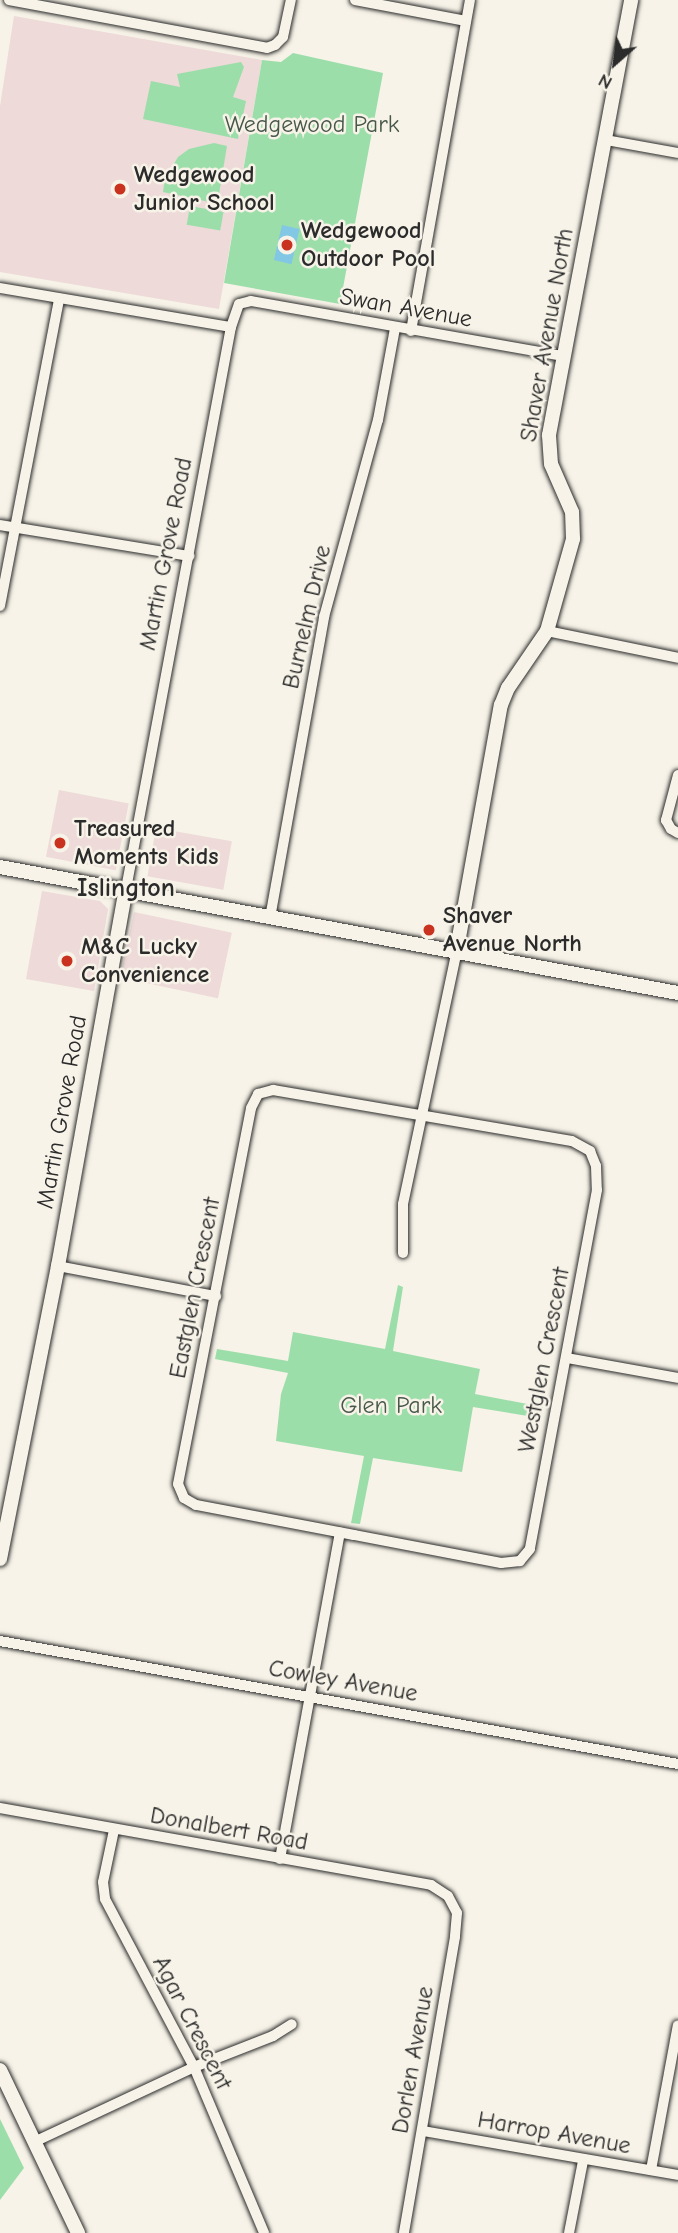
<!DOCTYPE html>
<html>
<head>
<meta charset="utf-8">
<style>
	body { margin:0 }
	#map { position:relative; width:678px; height:2233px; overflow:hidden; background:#f7f3e8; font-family:"Comic Neue",sans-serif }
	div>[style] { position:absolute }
	.built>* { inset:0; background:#eddad9; transform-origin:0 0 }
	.green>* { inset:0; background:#9cdea9; transform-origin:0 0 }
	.water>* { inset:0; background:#82c7e3; transform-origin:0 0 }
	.roads { filter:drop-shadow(0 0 2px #2b2b2b) drop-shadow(0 0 2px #2b2b2b) }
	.street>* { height:10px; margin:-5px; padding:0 5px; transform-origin:5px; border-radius:5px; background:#f7f3e8 }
	.secondary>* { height:14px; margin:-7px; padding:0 7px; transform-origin:7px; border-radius:7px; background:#f7f3e8 }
	.dots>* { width:19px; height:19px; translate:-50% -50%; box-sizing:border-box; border:4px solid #f7f3e8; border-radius:50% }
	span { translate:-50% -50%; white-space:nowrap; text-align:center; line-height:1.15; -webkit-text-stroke:5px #f7f3e8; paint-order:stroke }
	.park-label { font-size:24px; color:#47584a }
	.poi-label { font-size:24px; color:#2b2b2b; font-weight:700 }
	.left { translate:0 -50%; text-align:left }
	.street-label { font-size:24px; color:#2b2b2b }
	.neighbourhood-label { font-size:26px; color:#2b2b2b; font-weight:700 }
	.north { position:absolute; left:580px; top:28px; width:70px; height:70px; -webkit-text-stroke:5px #f7f3e8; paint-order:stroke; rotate:208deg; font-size:19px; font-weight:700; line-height:28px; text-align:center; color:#2b2b2b }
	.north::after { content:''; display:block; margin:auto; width:24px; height:32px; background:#2b2b2b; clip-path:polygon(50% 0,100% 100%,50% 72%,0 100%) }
</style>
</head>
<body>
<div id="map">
	<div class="built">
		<div style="clip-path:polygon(14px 16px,262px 60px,219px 309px,0 272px,0 106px)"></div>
		<div style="left:59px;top:790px;width:71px;height:68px;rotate:11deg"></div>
		<div style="left:156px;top:828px;width:77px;height:49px;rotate:10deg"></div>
		<div style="clip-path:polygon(42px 891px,100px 901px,108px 909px,94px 991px,26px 979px)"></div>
		<div style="left:134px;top:912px;width:100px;height:67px;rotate:12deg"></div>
	</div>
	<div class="green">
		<div style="clip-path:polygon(293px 53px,383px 73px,340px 304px,224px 283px,262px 60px,281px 62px)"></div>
		<div style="clip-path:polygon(241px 62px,244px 67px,233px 97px,246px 101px,238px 139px,143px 119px,151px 81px,180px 87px,177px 74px)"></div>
		<div style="clip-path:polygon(214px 143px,227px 146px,218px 200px,214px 203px,163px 192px,165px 179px,178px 157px,189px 149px)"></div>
		<div style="left:190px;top:206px;width:34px;height:19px;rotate:10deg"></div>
		<div style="clip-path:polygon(398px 1285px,403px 1287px,393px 1351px,480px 1369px,475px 1394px,543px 1407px,540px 1418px,473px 1407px,462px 1472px,373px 1458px,360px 1524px,351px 1523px,364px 1456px,276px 1441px,281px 1394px,288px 1373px,215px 1359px,217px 1349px,288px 1361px,293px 1332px,385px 1349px)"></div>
		<div style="clip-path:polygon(0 2119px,24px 2168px,0 2200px)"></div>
	</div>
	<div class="water">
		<div style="left:282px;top:225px;width:18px;height:36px;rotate:13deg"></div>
	</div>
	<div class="roads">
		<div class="street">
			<div style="left:9px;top:0;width:262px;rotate:10.5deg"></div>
			<div style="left:267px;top:48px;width:9px;rotate:-21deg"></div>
			<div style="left:275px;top:45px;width:11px;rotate:-45deg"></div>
			<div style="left:283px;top:37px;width:38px;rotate:-78deg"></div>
			<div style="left:355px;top:0;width:113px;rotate:10.7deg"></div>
			<div style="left:606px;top:140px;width:73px;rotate:10.2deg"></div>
			<div style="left:0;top:288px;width:234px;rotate:9.6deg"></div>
			<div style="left:411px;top:331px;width:336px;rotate:-79.9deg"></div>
			<div style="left:0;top:525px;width:192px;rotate:9.3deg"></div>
			<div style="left:0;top:606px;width:313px;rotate:-79.1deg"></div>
			<div style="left:547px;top:631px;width:134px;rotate:11.6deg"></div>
			<div style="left:678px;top:775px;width:47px;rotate:104.9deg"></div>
			<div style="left:666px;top:820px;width:10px;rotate:61deg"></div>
			<div style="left:671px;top:829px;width:8px;rotate:30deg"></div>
			<div style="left:126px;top:889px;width:572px;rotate:-79.42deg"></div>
			<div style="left:231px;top:327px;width:24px;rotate:-71deg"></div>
			<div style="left:239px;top:304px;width:12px;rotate:-14deg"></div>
			<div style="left:251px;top:301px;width:318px;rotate:10deg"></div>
			<div style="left:270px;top:918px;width:306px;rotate:-79.8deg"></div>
			<div style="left:324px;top:617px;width:204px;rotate:-74.7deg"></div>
			<div style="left:378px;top:420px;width:94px;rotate:-79.5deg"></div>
			<div style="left:273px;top:1090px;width:303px;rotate:9.7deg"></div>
			<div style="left:572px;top:1141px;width:21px;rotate:29deg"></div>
			<div style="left:590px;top:1151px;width:16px;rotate:68deg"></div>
			<div style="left:596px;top:1166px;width:24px;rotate:88deg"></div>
			<div style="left:597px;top:1190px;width:365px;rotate:100.6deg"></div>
			<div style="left:530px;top:1549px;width:16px;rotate:130deg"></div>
			<div style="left:520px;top:1561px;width:19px;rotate:174deg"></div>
			<div style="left:501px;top:1563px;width:150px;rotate:-169.2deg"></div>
			<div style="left:354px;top:1535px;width:161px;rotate:-169.2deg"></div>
			<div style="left:196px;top:1505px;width:14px;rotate:-150deg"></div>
			<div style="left:184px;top:1498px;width:15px;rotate:-113deg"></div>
			<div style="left:178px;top:1484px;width:383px;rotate:-79deg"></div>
			<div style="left:251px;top:1108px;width:16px;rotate:-63deg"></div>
			<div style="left:258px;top:1094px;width:16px;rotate:-15deg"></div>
			<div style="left:403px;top:1253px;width:49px;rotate:-90deg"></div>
			<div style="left:403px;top:1204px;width:256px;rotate:-78deg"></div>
			<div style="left:58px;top:1266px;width:161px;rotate:10.8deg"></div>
			<div style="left:567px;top:1358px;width:113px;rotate:10.2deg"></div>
			<div style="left:0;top:1641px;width:689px;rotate:10.28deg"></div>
			<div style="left:0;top:1808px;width:438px;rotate:10.1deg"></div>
			<div style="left:431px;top:1885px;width:20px;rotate:33deg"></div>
			<div style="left:448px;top:1896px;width:19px;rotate:62deg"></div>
			<div style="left:457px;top:1913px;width:24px;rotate:95deg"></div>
			<div style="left:455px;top:1937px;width:300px;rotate:99.8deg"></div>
			<div style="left:114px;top:1830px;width:53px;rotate:101.9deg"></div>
			<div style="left:103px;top:1882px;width:17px;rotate:83deg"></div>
			<div style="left:105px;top:1899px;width:190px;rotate:62.1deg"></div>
			<div style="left:194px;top:2067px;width:180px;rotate:67.1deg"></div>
			<div style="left:280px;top:1859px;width:332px;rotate:-79.6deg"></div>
			<div style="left:423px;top:2131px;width:259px;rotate:9.8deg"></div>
			<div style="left:34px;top:2142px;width:177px;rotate:-25.1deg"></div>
			<div style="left:194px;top:2067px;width:85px;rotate:-21.4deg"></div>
			<div style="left:273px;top:2036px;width:22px;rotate:-32deg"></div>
			<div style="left:651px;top:2170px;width:147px;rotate:-79.5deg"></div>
			<div style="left:569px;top:2233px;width:73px;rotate:-79deg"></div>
		</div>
		<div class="secondary">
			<div style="left:0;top:867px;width:690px;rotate:10.53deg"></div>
			<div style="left:456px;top:954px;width:253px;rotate:-79.8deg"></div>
			<div style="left:501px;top:705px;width:18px;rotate:-68deg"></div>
			<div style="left:508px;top:688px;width:69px;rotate:-55.6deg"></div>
			<div style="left:547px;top:631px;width:96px;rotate:-74.2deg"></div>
			<div style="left:573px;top:539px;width:27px;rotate:-92deg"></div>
			<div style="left:572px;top:512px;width:52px;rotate:-113.6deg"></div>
			<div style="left:551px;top:464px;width:29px;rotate:-94deg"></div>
			<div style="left:549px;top:435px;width:443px;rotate:-79.3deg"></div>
			<div style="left:0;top:1559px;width:299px;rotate:-78.8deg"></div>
			<div style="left:58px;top:1266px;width:383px;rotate:-79.8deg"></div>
			<div style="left:0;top:2070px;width:181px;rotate:64.4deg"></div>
		</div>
	</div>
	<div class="dots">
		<div style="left:120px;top:189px;background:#c8321e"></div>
		<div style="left:287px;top:245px;background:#c8321e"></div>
		<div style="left:60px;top:843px;background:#c8321e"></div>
		<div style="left:429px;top:930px;background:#c8321e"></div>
		<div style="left:67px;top:961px;background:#c8321e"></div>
	</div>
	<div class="park-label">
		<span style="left:312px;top:125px">Wedgewood Park</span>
		<span style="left:391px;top:1406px">Glen Park</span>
	</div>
	<div class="poi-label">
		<span class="left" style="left:134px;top:189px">Wedgewood<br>Junior School</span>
		<span class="left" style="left:301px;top:245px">Wedgewood<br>Outdoor Pool</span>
		<span class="left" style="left:74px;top:843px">Treasured<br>Moments Kids</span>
		<span class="left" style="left:443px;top:930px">Shaver<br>Avenue North</span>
		<span class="left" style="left:81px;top:961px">M&amp;C Lucky<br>Convenience</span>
	</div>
	<div class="street-label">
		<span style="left:406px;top:308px;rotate:10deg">Swan Avenue</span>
		<span style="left:547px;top:335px;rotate:-80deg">Shaver Avenue North</span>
		<span style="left:166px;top:554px;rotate:-79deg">Martin Grove Road</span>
		<span style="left:307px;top:617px;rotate:-77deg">Burnelm Drive</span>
		<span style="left:62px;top:1112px;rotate:-80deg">Martin Grove Road</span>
		<span style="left:195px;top:1288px;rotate:-79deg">Eastglen Crescent</span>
		<span style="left:544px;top:1360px;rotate:-79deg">Westglen Crescent</span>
		<span style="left:343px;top:1681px;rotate:10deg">Cowley Avenue</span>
		<span style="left:229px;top:1829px;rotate:10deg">Donalbert Road</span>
		<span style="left:192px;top:2023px;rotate:63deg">Agar Crescent</span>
		<span style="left:413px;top:2060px;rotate:-80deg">Dorlen Avenue</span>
		<span style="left:554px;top:2133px;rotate:10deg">Harrop Avenue</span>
	</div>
	<div class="neighbourhood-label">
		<span style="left:126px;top:889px">Islington</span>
	</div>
	<div class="north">N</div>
</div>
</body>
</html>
